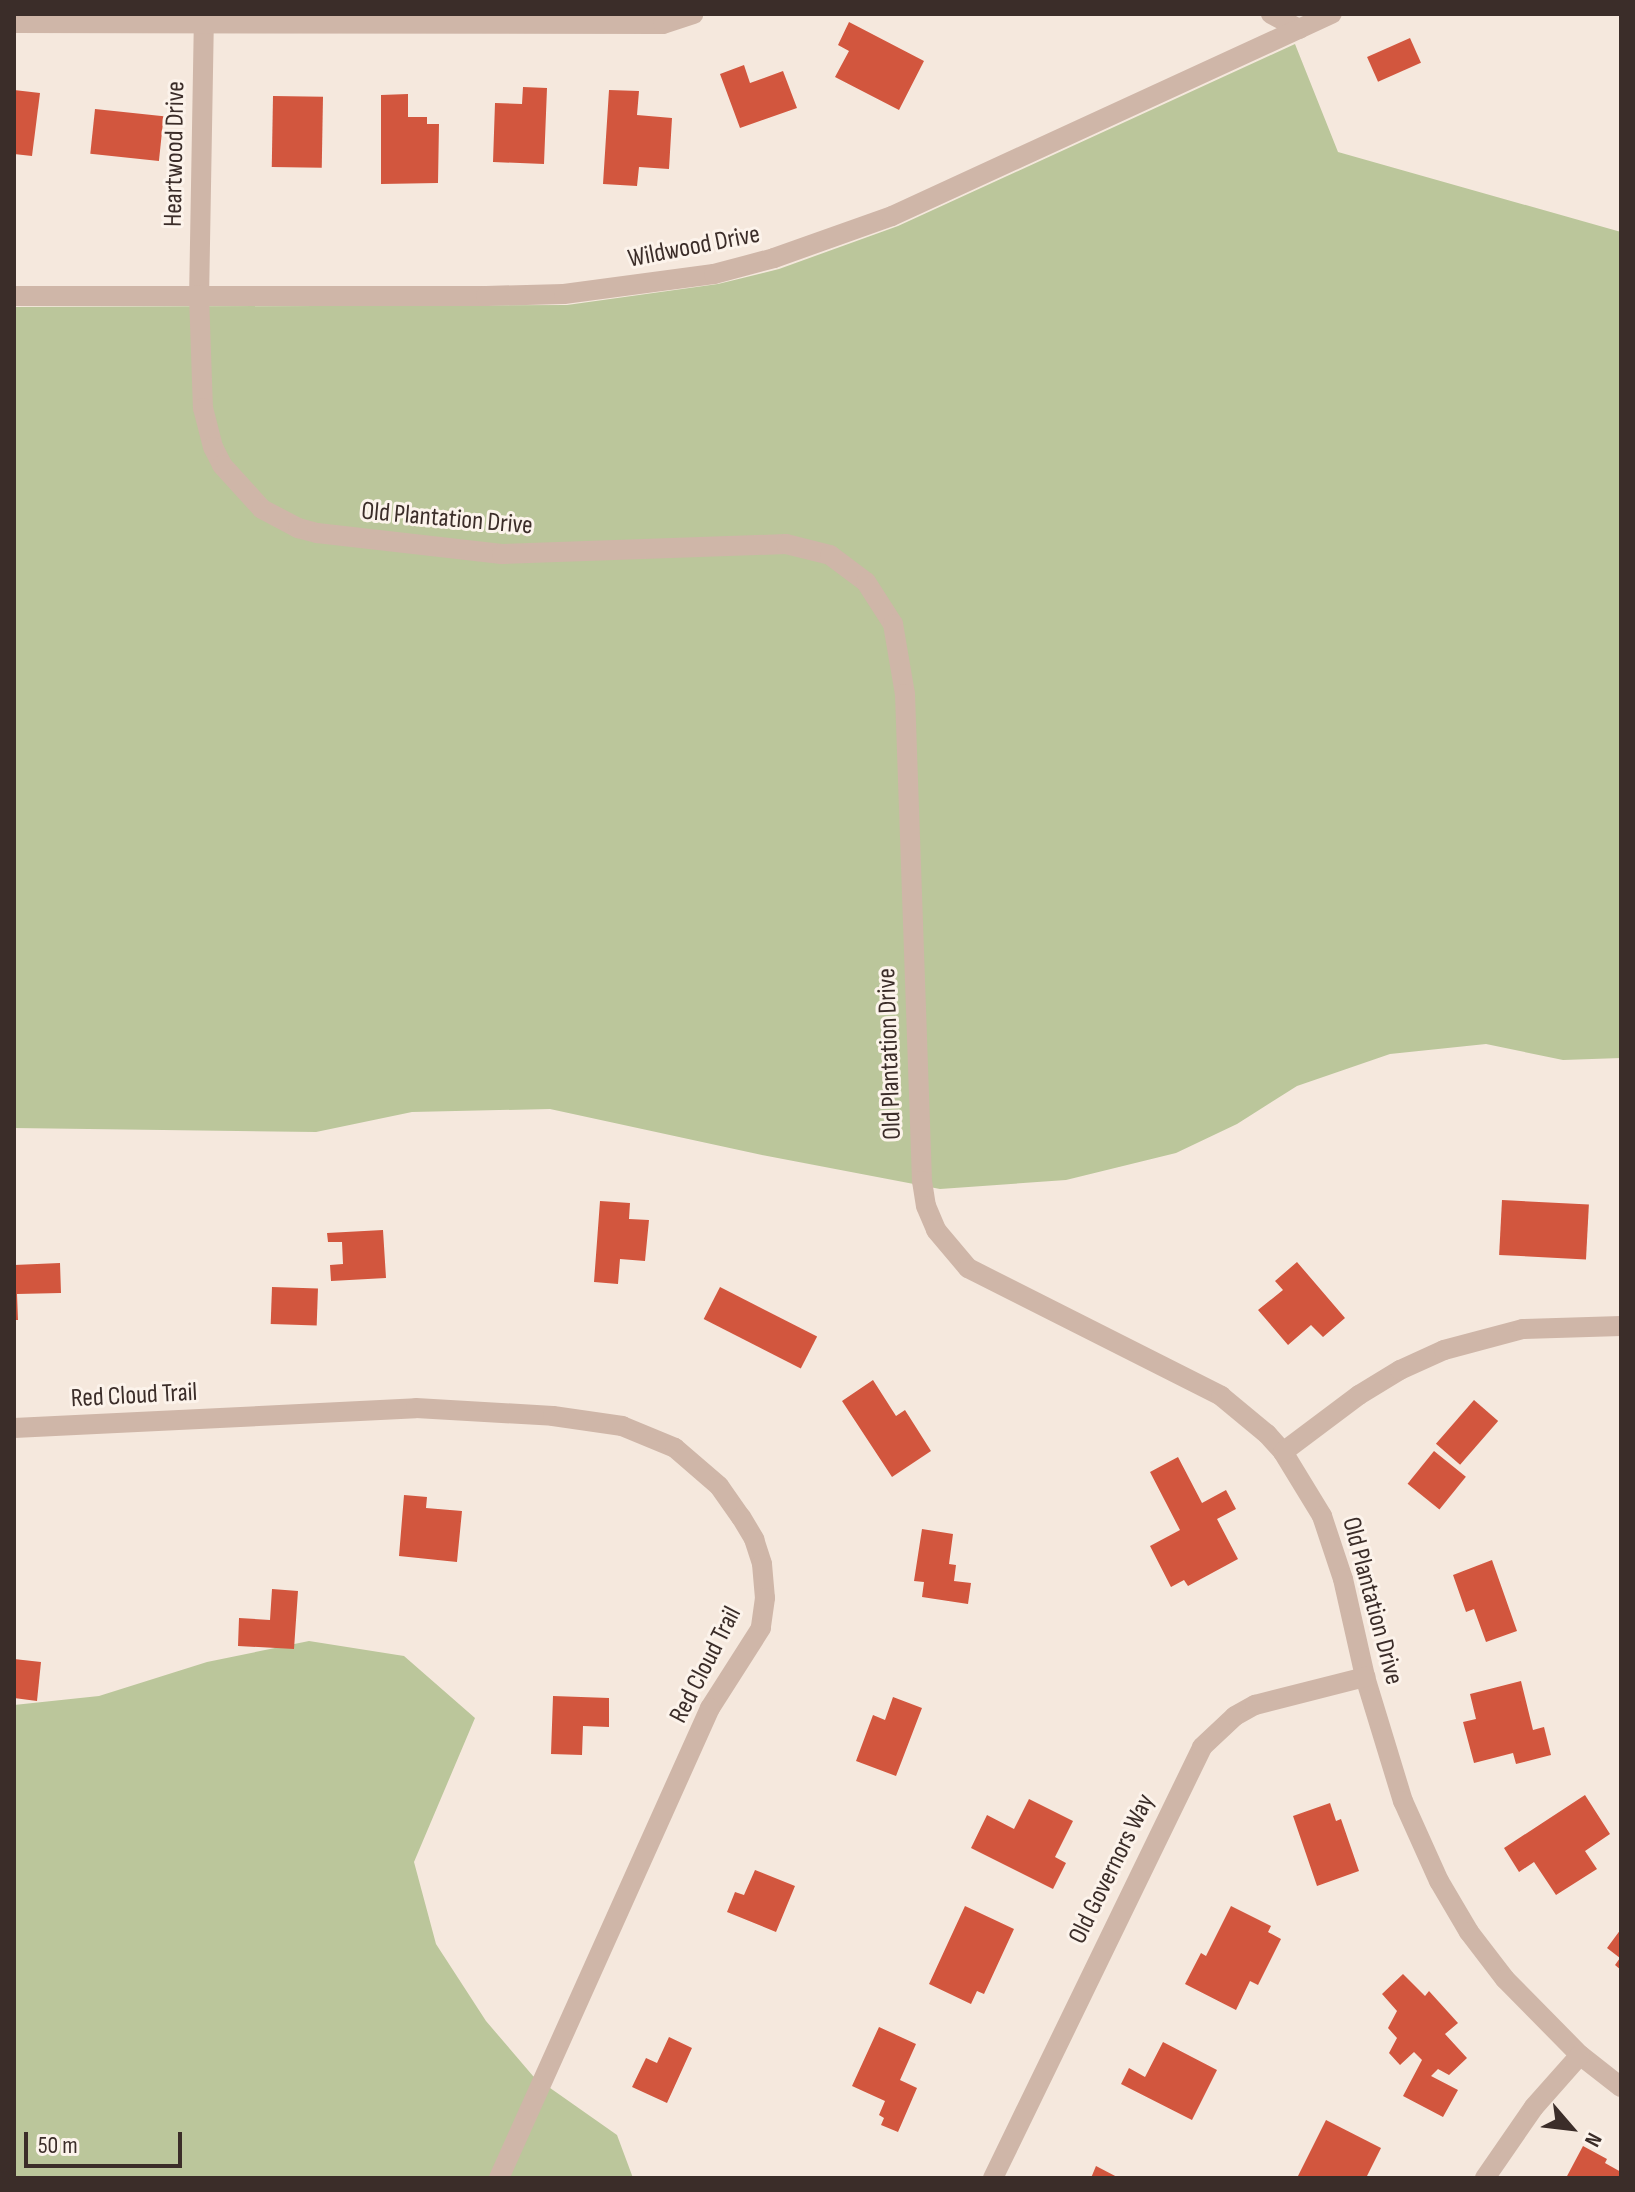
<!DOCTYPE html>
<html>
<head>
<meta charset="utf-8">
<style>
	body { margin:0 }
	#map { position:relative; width:1635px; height:2192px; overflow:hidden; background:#f5e8dd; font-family:"Sofia Sans Condensed",sans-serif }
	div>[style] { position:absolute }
	.green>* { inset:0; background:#bbc69b }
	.building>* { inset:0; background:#d2563e; transform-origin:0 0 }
	.minor>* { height:20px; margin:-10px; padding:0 10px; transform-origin:10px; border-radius:10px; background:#cfb6a8 }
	span { translate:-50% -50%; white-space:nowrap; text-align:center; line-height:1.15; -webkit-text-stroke:6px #fcf3eb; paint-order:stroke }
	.street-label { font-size:26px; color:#3b2d29 }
	.frame { position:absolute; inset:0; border:16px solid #3b2d29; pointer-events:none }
	.north { position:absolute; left:1531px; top:2088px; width:80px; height:80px; -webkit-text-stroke:6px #fcf3eb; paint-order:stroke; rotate:118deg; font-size:22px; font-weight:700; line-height:32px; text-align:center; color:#3b2d29 }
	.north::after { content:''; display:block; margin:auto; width:28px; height:36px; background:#3b2d29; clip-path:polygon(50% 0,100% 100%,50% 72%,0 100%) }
	.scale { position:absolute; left:24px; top:2132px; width:158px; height:36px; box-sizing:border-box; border:4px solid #3b2d29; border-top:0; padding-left:10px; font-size:24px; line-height:28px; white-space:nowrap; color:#3b2d29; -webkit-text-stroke:6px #fcf3eb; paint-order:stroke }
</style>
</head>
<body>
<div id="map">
	<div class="green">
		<div style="clip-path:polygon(1295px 44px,1338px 152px,1621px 232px,1621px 1058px,1563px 1060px,1486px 1044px,1390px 1054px,1297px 1086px,1237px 1124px,1176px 1153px,1066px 1180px,940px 1189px,762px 1155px,550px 1109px,412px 1112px,316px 1132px,14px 1128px,14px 307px,567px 305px,718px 284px,779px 269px,898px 226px)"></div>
		<div style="clip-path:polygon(309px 1641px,404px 1656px,475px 1718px,414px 1862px,436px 1944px,486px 2021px,533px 2076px,617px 2135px,633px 2178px,14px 2178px,14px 1705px,99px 1696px,207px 1662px)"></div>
	</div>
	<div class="building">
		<div style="clip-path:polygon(849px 22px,924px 61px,899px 110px,835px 77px,849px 51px,838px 45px)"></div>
		<div style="left:1410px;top:38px;width:27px;height:47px;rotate:66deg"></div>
		<div style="clip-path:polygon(744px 65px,750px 83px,783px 71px,797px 108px,740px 128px,720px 74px)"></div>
		<div style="clip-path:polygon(523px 87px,547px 88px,544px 164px,493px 162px,495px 103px,522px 104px)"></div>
		<div style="clip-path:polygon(14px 90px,40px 93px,32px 156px,14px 154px)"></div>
		<div style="clip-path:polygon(609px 90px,639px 91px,637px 115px,672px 118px,669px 169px,639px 167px,637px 186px,603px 184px)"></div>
		<div style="clip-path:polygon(408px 94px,408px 117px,427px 117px,427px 124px,439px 124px,438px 183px,381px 184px,381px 95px)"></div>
		<div style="left:273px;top:96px;width:50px;height:71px;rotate:1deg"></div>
		<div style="left:95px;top:109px;width:69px;height:45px;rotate:6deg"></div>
		<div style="left:1502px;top:1200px;width:87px;height:55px;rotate:3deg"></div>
		<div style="clip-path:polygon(600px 1201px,630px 1203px,629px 1219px,649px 1220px,645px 1261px,620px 1259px,618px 1284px,594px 1282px)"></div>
		<div style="clip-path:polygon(383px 1230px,386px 1278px,331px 1281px,330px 1265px,343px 1264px,342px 1242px,328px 1242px,327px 1233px)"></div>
		<div style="clip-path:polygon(1297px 1262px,1345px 1318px,1323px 1337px,1311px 1325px,1288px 1345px,1258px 1310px,1283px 1290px,1275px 1281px)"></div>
		<div style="clip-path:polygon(60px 1263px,61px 1293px,17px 1294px,18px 1320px,14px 1320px,14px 1265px)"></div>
		<div style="left:272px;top:1287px;width:46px;height:37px;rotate:2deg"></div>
		<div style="left:720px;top:1287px;width:109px;height:36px;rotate:27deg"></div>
		<div style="clip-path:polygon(873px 1380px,896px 1416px,905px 1410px,931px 1451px,892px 1477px,842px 1401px)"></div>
		<div style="left:1474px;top:1400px;width:32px;height:58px;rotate:41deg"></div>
		<div style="left:1434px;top:1451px;width:41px;height:42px;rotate:39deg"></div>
		<div style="clip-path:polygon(1178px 1457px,1202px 1503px,1226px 1490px,1236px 1509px,1217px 1519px,1238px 1559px,1188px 1586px,1184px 1580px,1171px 1587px,1150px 1546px,1180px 1530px,1150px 1472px)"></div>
		<div style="clip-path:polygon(404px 1495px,427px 1497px,426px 1508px,462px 1511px,457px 1562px,399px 1556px)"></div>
		<div style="clip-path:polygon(922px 1529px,953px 1534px,949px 1564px,956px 1565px,954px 1581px,971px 1583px,968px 1604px,922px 1597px,924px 1582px,914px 1581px)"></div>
		<div style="clip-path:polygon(1492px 1560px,1517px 1631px,1486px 1642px,1474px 1609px,1466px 1612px,1453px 1575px)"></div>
		<div style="clip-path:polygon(272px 1589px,298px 1591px,294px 1649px,238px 1646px,239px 1618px,270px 1620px)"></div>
		<div style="clip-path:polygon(14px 1659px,41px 1662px,37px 1701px,14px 1698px)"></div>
		<div style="clip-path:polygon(1521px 1681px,1533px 1730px,1544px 1727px,1551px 1755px,1516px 1764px,1513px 1753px,1474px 1763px,1463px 1722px,1476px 1719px,1470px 1694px)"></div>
		<div style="clip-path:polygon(553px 1696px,609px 1698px,609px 1727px,583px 1726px,582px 1755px,551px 1754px)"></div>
		<div style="clip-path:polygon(893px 1697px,922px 1708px,896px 1776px,856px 1761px,873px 1715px,885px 1720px)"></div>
		<div style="clip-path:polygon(1585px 1795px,1610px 1834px,1585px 1851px,1597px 1869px,1556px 1895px,1534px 1862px,1519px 1872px,1504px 1848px)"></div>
		<div style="clip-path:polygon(1029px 1799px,1073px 1821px,1055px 1857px,1066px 1863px,1053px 1889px,971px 1848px,987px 1815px,1014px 1829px)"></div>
		<div style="clip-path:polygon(1330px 1803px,1336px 1821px,1341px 1819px,1359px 1871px,1317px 1886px,1293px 1816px)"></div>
		<div style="clip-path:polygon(755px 1870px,795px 1886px,776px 1932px,727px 1912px,735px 1892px,744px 1895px)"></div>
		<div style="clip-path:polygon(965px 1906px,1014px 1929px,984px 1994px,977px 1991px,971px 2004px,929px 1984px)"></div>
		<div style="clip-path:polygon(1231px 1906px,1271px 1926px,1268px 1932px,1281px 1939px,1258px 1985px,1250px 1981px,1236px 2010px,1185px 1984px,1201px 1953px,1206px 1956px)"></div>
		<div style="clip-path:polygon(1621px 1929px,1621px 1970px,1615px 1965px,1620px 1958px,1607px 1948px)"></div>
		<div style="clip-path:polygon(1403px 1974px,1425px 1996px,1429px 1991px,1458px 2023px,1445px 2034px,1467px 2058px,1449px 2075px,1438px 2069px,1431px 2076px,1458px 2090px,1443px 2117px,1403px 2096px,1422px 2060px,1414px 2052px,1400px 2065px,1389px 2053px,1397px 2038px,1388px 2028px,1397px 2011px,1382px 1994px)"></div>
		<div style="clip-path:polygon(879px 2027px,916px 2044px,900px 2080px,917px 2088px,898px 2132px,881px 2125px,884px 2118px,879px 2115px,885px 2101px,852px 2086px)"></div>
		<div style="clip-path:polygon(669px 2037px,692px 2048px,667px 2103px,632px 2087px,646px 2058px,657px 2063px)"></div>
		<div style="clip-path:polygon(1163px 2042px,1217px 2070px,1192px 2120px,1121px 2084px,1129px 2068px,1145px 2077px)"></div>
		<div style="clip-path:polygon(1326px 2120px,1381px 2148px,1366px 2178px,1297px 2178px)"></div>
		<div style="clip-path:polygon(1583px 2146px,1607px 2159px,1605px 2163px,1621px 2172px,1621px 2178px,1566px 2178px)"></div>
		<div style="clip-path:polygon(1096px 2166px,1119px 2178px,1091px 2178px)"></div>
	</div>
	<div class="minor">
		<div style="left:204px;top:14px;width:281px;rotate:91deg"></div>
		<div style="left:199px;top:295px;width:113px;rotate:88deg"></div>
		<div style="left:203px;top:408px;width:40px;rotate:75.6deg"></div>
		<div style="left:213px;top:447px;width:20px;rotate:63deg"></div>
		<div style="left:222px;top:465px;width:59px;rotate:47.7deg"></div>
		<div style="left:262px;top:509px;width:41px;rotate:27.8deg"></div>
		<div style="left:298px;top:528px;width:20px;rotate:15deg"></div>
		<div style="left:317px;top:533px;width:186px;rotate:6.5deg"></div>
		<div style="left:502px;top:554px;width:284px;rotate:-2deg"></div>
		<div style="left:786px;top:544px;width:45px;rotate:14deg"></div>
		<div style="left:830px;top:555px;width:45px;rotate:36.9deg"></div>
		<div style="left:866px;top:582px;width:50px;rotate:57.3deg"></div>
		<div style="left:893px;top:624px;width:71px;rotate:80.3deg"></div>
		<div style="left:905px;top:694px;width:487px;rotate:88deg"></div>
		<div style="left:922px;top:1181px;width:25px;rotate:81deg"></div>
		<div style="left:926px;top:1206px;width:26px;rotate:67deg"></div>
		<div style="left:936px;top:1230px;width:50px;rotate:49.9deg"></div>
		<div style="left:968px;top:1268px;width:284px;rotate:26.8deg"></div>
		<div style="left:1221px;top:1396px;width:60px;rotate:39.6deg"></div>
		<div style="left:1267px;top:1434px;width:24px;rotate:48deg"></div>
		<div style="left:1283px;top:1452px;width:75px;rotate:58.6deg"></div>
		<div style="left:1322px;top:1516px;width:66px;rotate:71.6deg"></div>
		<div style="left:1343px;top:1579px;width:100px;rotate:77.3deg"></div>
		<div style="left:1365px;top:1677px;width:130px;rotate:73deg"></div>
		<div style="left:1403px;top:1801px;width:88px;rotate:65.8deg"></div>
		<div style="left:1439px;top:1881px;width:59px;rotate:59.5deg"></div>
		<div style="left:1469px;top:1932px;width:59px;rotate:52.5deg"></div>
		<div style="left:1505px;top:1979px;width:107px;rotate:45.4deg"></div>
		<div style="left:1580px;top:2055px;width:52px;rotate:38deg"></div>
		<div style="left:1271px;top:14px;width:32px;rotate:28deg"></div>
		<div style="left:14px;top:23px;width:649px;rotate:0.09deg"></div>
		<div style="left:663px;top:24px;width:32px;rotate:-18deg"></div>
		<div style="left:14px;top:296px;width:472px"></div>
		<div style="left:486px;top:296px;width:78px;rotate:-1.5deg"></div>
		<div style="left:564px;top:294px;width:151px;rotate:-7.6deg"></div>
		<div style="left:714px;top:274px;width:62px;rotate:-14.9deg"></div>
		<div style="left:774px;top:258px;width:125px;rotate:-19.6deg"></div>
		<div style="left:892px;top:216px;width:484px;rotate:-24.7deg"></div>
		<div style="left:14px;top:1428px;width:402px;rotate:-2.8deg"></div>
		<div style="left:416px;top:1408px;width:137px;rotate:3.3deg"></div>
		<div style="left:553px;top:1416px;width:70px;rotate:8.2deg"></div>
		<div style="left:622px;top:1426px;width:57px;rotate:22.5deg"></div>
		<div style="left:675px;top:1448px;width:58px;rotate:40.8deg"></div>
		<div style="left:719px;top:1486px;width:38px;rotate:55deg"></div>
		<div style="left:741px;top:1517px;width:26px;rotate:59deg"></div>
		<div style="left:754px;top:1539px;width:26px;rotate:72deg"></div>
		<div style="left:762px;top:1564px;width:34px;rotate:85deg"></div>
		<div style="left:765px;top:1598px;width:30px;rotate:98deg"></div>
		<div style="left:761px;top:1628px;width:95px;rotate:122.5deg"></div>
		<div style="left:710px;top:1708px;width:515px;rotate:114.18deg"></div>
		<div style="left:1283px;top:1452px;width:95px;rotate:-36.9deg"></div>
		<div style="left:1359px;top:1395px;width:48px;rotate:-31.4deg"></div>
		<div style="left:1400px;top:1370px;width:48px;rotate:-24.4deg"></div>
		<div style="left:1444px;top:1350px;width:82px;rotate:-14.9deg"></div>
		<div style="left:1523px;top:1329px;width:98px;rotate:-1.8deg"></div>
		<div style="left:993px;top:2178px;width:479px;rotate:-64.1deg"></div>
		<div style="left:1202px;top:1747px;width:45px;rotate:-43.2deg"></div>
		<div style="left:1235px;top:1716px;width:23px;rotate:-29deg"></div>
		<div style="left:1255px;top:1705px;width:114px;rotate:-14.3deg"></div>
		<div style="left:1485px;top:2178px;width:86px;rotate:-55.4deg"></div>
		<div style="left:1534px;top:2107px;width:69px;rotate:-48.5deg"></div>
	</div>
	<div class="street-label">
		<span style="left:175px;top:154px;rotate:-89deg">Heartwood Drive</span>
		<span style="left:694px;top:247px;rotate:-11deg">Wildwood Drive</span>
		<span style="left:447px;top:519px;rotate:5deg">Old Plantation Drive</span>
		<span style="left:890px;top:1054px;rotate:-92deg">Old Plantation Drive</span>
		<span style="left:134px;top:1396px;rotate:-3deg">Red Cloud Trail</span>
		<span style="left:1372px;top:1601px;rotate:75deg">Old Plantation Drive</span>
		<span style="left:706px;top:1665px;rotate:-63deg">Red Cloud Trail</span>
		<span style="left:1112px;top:1869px;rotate:-64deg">Old Governors Way</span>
	</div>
	<div class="frame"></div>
	<div class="north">N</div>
	<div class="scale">50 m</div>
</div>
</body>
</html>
